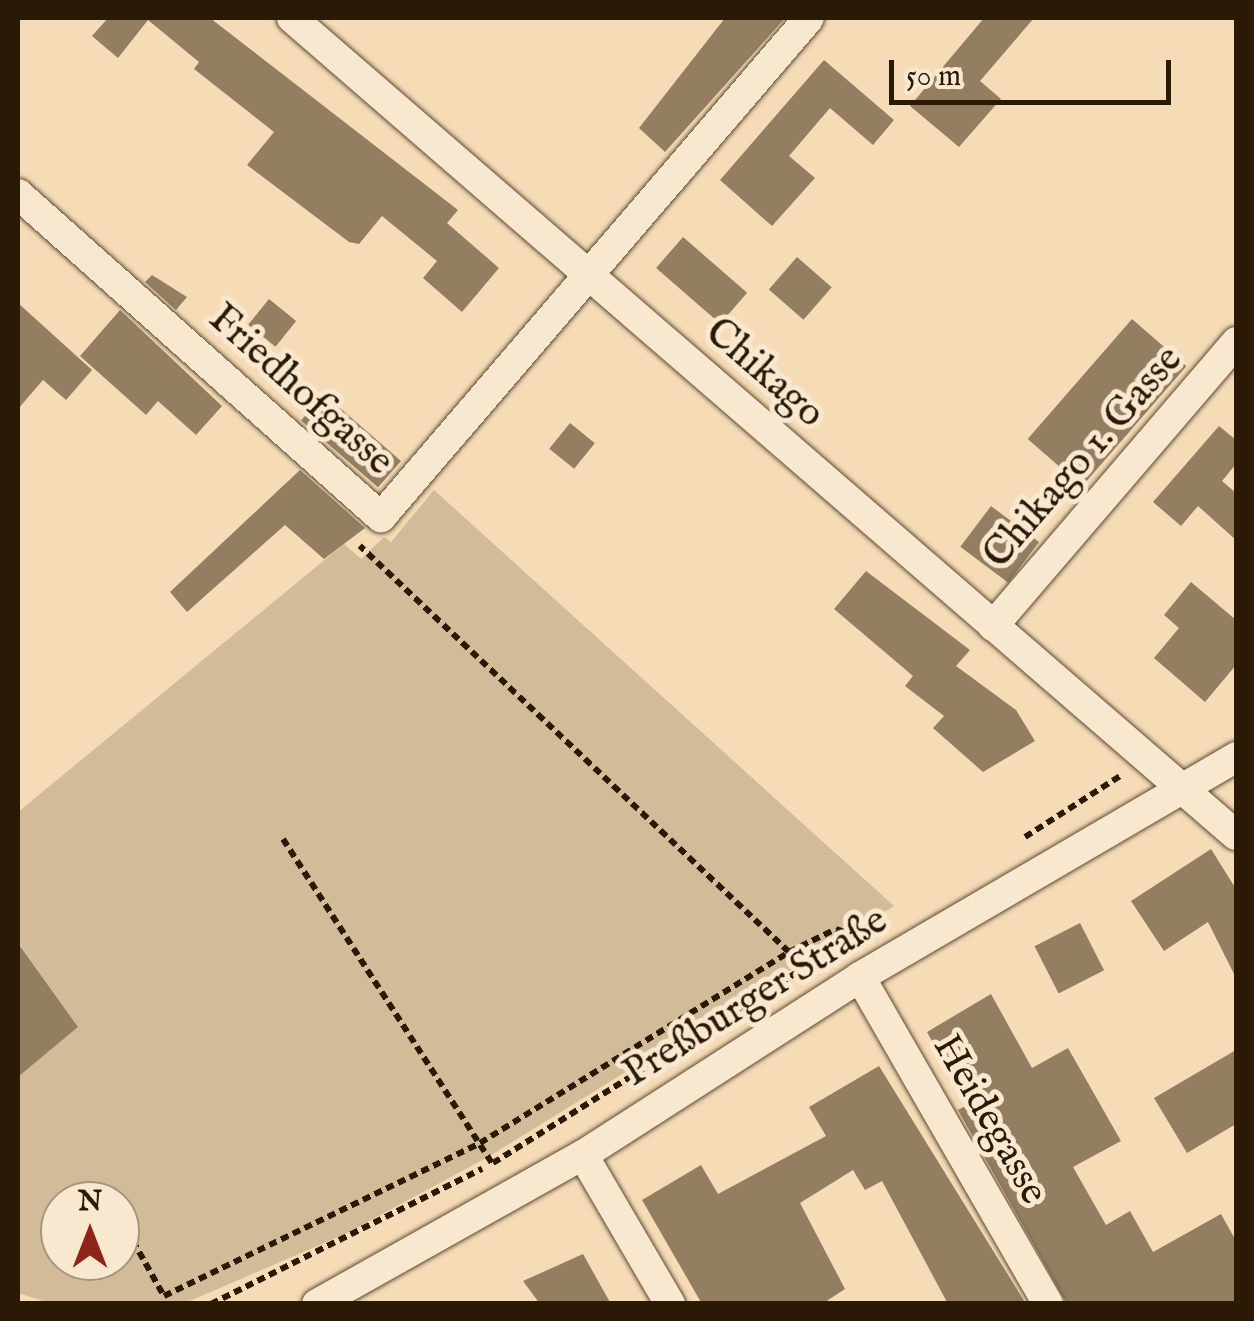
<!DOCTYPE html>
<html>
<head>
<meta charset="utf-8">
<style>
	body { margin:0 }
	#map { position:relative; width:1254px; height:1321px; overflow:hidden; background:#f5dcb7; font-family:"IM FELL English",serif }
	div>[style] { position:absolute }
	.green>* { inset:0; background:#d2bb99 }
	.building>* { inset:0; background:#947e62; transform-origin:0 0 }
	.path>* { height:6px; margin-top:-3px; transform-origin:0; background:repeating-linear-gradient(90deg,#2a1905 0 8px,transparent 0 13px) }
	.roads { filter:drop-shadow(0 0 2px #5d4a32) drop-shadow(0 0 2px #5d4a32) }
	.minor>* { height:30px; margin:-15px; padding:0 15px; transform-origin:15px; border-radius:15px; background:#f8e8d0 }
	span { translate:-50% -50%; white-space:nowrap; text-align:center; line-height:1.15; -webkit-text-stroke:10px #f8e8d0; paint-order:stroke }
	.street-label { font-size:40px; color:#2a1905 }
	.frame { position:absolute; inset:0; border:20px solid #2a1905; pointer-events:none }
	.north { position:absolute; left:40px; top:1181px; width:100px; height:100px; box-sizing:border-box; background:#f8e8d0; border:2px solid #a6957f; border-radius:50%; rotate:0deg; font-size:28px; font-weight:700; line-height:40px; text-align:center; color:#2a1905 }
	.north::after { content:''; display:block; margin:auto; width:35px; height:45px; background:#8f2418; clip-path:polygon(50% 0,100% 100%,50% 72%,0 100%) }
	.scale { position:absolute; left:889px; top:60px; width:282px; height:45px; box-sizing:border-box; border:5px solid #2a1905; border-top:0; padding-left:12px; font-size:30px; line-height:35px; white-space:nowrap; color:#2a1905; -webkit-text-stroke:8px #f8e8d0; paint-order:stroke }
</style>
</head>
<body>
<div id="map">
	<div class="green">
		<div style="clip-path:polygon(evenodd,434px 490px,894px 906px,488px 1157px,345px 1234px,185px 1303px,50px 1303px,18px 1293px,18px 1077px,78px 1027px,18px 942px,18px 812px,344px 544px,361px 559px,384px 537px,391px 542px,434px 490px,60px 1201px,120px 1201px,120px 1261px,60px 1261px,60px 1201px)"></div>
	</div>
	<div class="building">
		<div style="clip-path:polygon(108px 18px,210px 18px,458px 210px,447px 223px,499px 268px,462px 312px,423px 278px,437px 261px,382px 216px,359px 244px,349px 242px,247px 165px,274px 132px,194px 69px,199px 62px,148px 20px,118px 58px,92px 36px)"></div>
		<div style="clip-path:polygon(725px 18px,785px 18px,665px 152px,639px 128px)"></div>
		<div style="clip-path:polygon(984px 18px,1034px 18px,980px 81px,1001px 99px,959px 147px,910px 106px)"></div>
		<div style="clip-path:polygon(824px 60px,894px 120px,873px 145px,830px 108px,789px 156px,815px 178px,772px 226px,720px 180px)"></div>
		<div style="left:683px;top:237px;width:85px;height:41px;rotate:41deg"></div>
		<div style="left:797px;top:257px;width:46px;height:43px;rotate:41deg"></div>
		<div style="clip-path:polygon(152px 275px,187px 297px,176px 310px,145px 282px)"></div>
		<div style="left:269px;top:299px;width:35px;height:33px;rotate:39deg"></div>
		<div style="clip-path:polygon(18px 303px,92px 370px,66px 400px,43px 380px,18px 409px)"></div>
		<div style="clip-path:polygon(120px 310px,222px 406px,196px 435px,158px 401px,146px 415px,80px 356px)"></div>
		<div style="left:1132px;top:319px;width:72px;height:159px;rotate:41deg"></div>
		<div style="left:324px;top:394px;width:102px;height:35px;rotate:41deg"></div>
		<div style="left:570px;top:423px;width:32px;height:33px;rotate:39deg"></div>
		<div style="clip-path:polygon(1219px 426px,1236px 440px,1236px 464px,1222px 481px,1236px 493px,1236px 540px,1198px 506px,1181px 526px,1153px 502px)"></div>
		<div style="clip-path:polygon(300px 470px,365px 528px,324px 559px,285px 525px,187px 612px,170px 592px)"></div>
		<div style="left:991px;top:506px;width:60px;height:51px;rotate:37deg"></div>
		<div style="clip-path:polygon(866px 571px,970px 650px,956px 666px,1016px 710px,1035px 741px,983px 772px,933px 728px,944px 716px,905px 686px,913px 676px,834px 609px)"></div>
		<div style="clip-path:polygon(1191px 582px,1236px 620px,1236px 665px,1205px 702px,1154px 658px,1179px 628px,1164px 615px)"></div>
		<div style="clip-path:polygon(1211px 849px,1236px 889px,1236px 978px,1208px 922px,1164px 951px,1131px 901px)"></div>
		<div style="left:1080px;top:923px;width:53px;height:51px;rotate:63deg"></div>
		<div style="clip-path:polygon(18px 943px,78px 1027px,18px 1077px)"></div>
		<div style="clip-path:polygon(991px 994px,1032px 1068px,1068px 1048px,1121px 1141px,1073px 1167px,1106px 1225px,1130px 1211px,1153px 1252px,1221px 1214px,1236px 1241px,1236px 1304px,1067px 1304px,958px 1110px,967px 1105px,927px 1032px)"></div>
		<div style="clip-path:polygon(1236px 1050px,1236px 1124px,1187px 1153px,1154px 1098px)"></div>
		<div style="clip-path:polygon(879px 1066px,1026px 1304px,948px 1304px,882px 1181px,865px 1190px,853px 1170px,800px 1203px,845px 1289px,822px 1304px,702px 1304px,642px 1200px,701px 1165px,718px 1194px,826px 1136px,809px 1107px)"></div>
		<div style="clip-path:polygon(583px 1254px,611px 1304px,540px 1304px,523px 1281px)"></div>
	</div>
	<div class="path">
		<div style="left:1025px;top:837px;width:113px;rotate:-32.7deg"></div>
		<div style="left:283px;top:839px;width:386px;rotate:57.2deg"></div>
		<div style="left:789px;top:952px;width:52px;rotate:-26.1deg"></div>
		<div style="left:836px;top:929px;width:22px;rotate:18deg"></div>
		<div style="left:493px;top:1163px;width:403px;rotate:-32.1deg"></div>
		<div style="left:106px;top:1194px;width:8px;rotate:60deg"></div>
		<div style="left:120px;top:1218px;width:90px;rotate:60.6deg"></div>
		<div style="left:164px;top:1296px;width:351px;rotate:-25.8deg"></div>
		<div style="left:480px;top:1143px;width:363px;rotate:-31.7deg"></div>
		<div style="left:789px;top:952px;width:591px;rotate:-136.58deg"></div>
		<div style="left:211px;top:1304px;width:303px;rotate:-26.5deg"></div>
	</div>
	<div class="roads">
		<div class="minor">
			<div style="left:292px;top:18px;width:1248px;rotate:40.88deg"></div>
			<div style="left:18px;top:194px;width:486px;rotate:41.7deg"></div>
			<div style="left:381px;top:517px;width:657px;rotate:-49.38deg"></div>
			<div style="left:993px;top:626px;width:374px;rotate:-49.4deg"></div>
			<div style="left:860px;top:977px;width:377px;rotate:60.1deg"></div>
			<div style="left:583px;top:1155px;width:173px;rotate:59.7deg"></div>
			<div style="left:317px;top:1304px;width:305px;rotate:-29.3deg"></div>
			<div style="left:583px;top:1155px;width:329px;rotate:-32.7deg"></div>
			<div style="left:860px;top:977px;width:436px;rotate:-30.3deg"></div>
		</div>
	</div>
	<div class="street-label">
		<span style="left:764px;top:374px;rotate:41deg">Chikago</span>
		<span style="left:300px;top:391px;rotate:42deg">Friedhofgasse</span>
		<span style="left:1084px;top:458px;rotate:-49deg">Chikago 1. Gasse</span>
		<span style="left:756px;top:998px;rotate:-32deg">Preßburger Straße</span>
		<span style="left:989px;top:1120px;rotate:60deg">Heidegasse</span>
	</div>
	<div class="frame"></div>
	<div class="north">N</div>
	<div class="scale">50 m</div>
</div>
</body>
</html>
